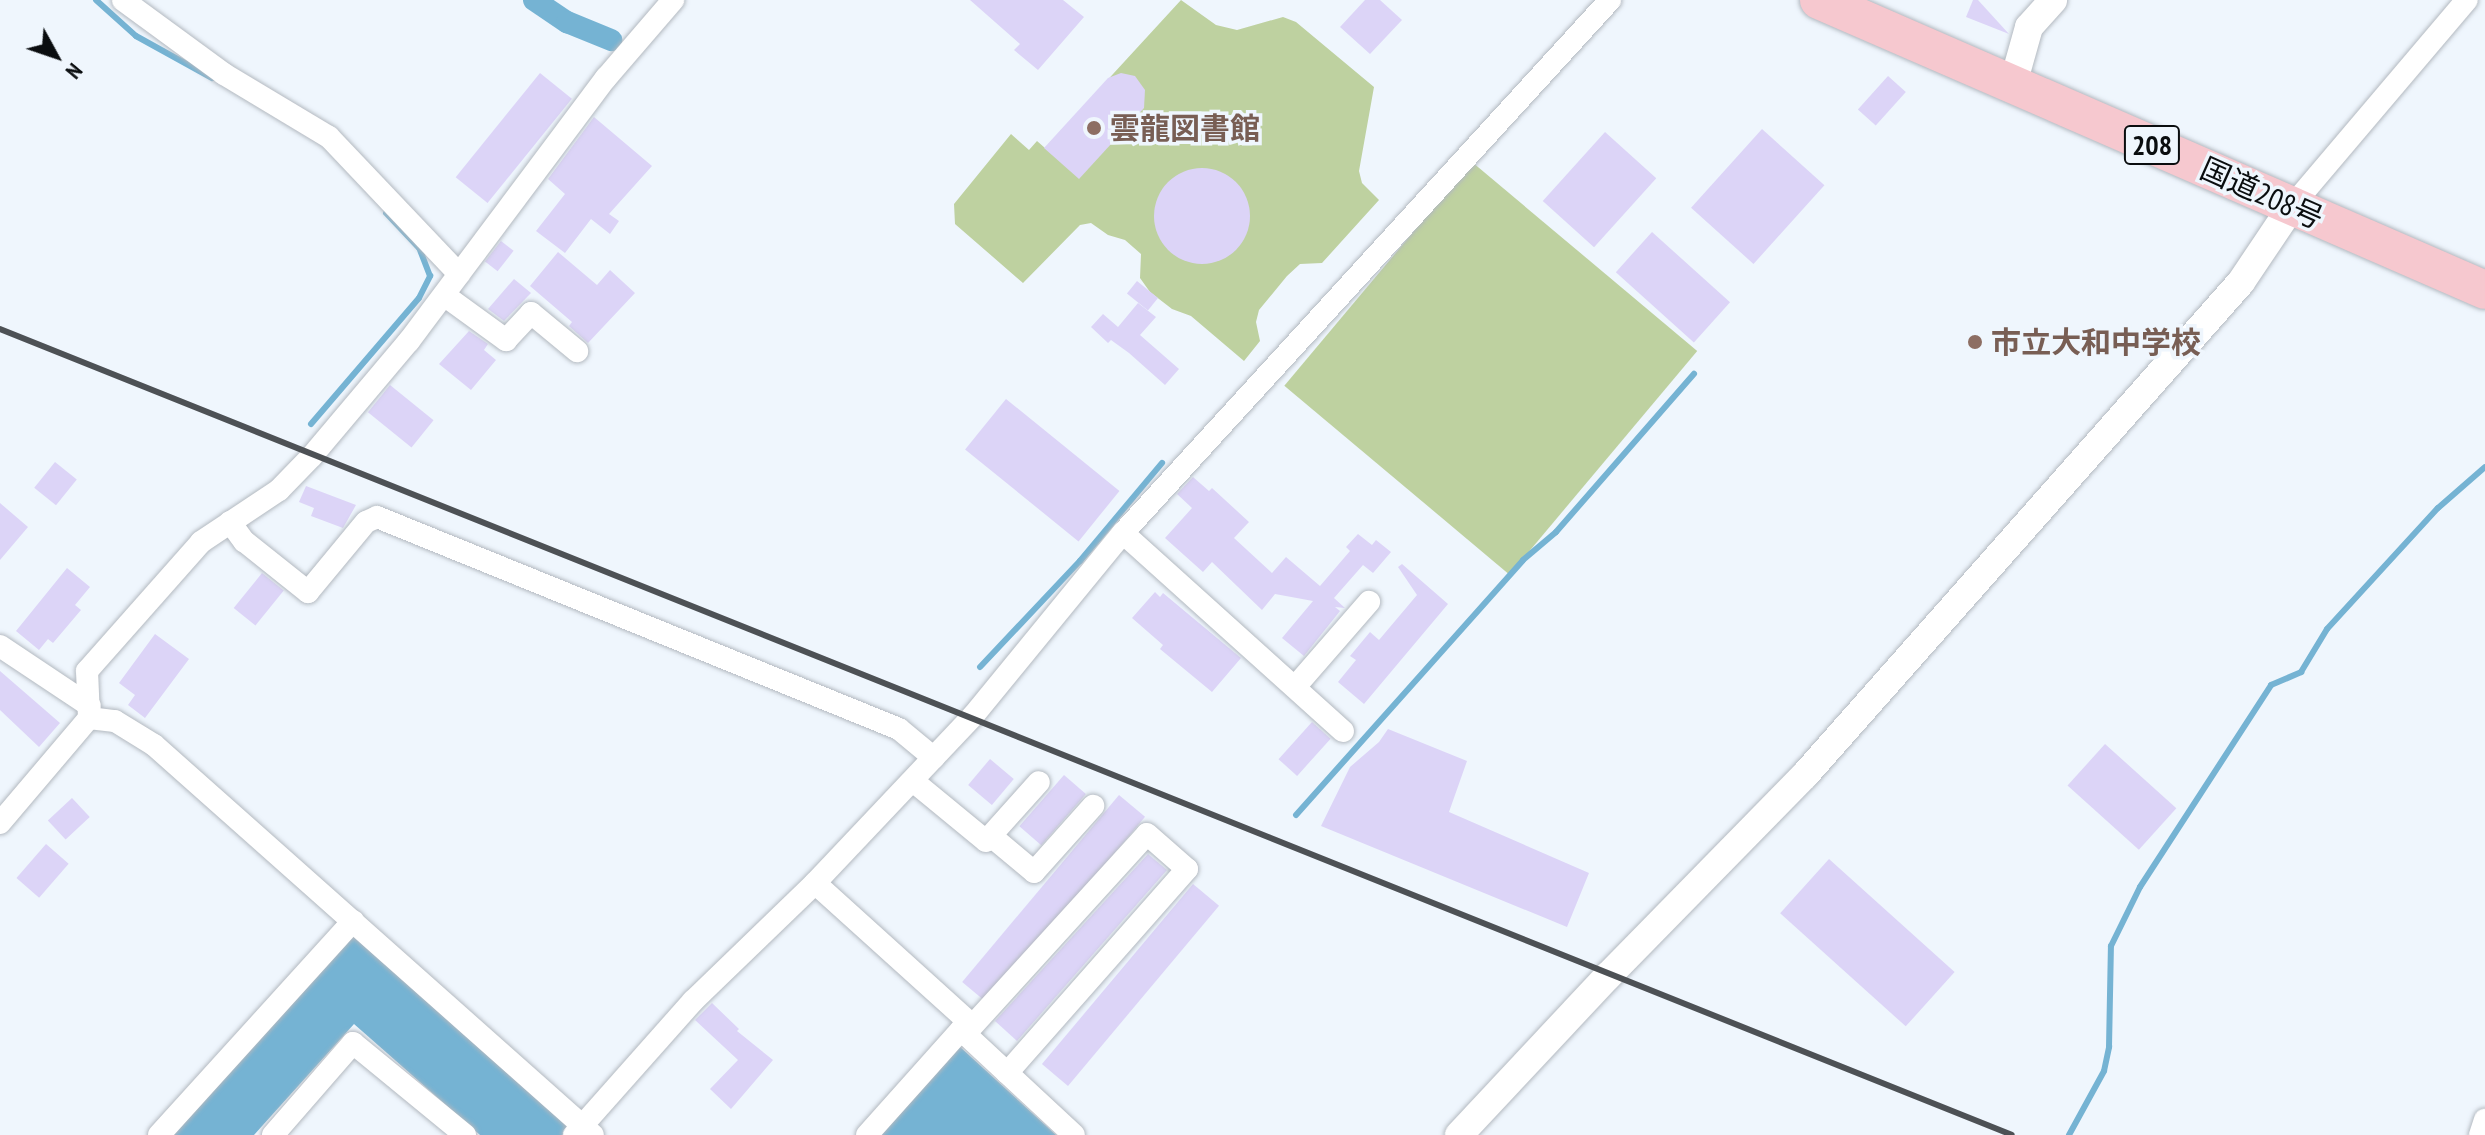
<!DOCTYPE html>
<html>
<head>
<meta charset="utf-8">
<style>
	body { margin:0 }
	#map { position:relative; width:2485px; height:1135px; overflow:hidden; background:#eff6fd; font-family:"PT Sans Narrow","Noto Sans JP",sans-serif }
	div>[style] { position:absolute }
	.green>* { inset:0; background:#bed1a0; transform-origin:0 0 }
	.water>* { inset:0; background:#75b3d3 }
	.stream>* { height:6px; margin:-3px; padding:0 3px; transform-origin:3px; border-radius:3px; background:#75b3d3 }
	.canal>* { height:22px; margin:-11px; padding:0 11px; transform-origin:11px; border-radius:11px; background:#75b3d3 }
	.building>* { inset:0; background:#dcd4f7; transform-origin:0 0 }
	.round { border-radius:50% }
	.roads { filter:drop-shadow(0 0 2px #b3b9c0) drop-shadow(0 0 2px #b3b9c0) }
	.minor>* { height:22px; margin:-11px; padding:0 11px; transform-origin:11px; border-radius:11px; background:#fff }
	.tertiary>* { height:28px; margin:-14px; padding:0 14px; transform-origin:14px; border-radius:14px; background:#fff }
	.trunk>* { height:38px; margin:-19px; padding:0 19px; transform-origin:19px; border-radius:19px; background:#f6c8cf }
	.rail>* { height:6px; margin:-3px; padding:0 3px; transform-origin:3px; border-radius:3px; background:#4d5155 }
	.dots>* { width:22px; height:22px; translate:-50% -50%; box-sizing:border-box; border:4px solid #eff6fd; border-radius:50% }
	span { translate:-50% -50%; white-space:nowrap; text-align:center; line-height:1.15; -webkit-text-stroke:7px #eff6fd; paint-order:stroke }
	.shield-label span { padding:2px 6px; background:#eff6fd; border:2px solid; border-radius:6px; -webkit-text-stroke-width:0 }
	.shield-label { font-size:28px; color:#0a0d0f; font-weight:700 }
	.education-label { font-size:30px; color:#785e54; font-weight:700 }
	.left { translate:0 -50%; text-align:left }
	.street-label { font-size:30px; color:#0a0d0f }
	.north { position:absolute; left:16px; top:16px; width:80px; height:80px; -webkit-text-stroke:6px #eff6fd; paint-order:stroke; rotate:130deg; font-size:22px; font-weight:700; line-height:32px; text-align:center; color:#0a0d0f }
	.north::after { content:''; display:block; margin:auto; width:28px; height:36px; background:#0a0d0f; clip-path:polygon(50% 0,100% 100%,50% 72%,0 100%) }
</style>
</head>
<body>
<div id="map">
	<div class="green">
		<div style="clip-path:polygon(1181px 0,1216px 25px,1237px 30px,1283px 17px,1296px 22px,1374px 87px,1359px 171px,1362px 183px,1379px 200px,1322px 263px,1300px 264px,1287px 276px,1259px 310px,1256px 322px,1260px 341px,1244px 361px,1191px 316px,1172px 309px,1150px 292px,1140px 278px,1141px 254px,1125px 240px,1108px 235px,1091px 223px,1080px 225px,1023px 283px,955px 224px,954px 204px,1011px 134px,1029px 150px,1037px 141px,1045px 148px)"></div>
		<div style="left:1472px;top:162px;width:294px;height:292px;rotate:40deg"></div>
	</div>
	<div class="water">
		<div style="clip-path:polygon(354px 935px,578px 1135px,480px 1135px,354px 1024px,254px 1135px,173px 1135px)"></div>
		<div style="clip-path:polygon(958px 1045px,1056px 1135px,876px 1135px)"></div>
	</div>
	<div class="stream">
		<div style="left:96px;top:0;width:54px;rotate:42deg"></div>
		<div style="left:136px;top:36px;width:87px;rotate:28.9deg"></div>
		<div style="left:311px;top:424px;width:166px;rotate:-49.4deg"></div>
		<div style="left:419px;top:298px;width:25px;rotate:-63deg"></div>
		<div style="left:430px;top:276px;width:30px;rotate:-111deg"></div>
		<div style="left:419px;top:248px;width:48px;rotate:-133.3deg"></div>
		<div style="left:980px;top:667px;width:146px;rotate:-46.7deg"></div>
		<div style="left:1080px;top:561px;width:128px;rotate:-50.1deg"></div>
		<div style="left:1296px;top:815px;width:341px;rotate:-48.3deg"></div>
		<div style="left:1523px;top:560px;width:43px;rotate:-40.3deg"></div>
		<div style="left:1556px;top:532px;width:210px;rotate:-48.9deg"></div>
		<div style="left:2069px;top:1135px;width:73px;rotate:-61.3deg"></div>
		<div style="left:2104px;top:1071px;width:25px;rotate:-78deg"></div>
		<div style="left:2109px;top:1047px;width:101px;rotate:-88.9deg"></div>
		<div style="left:2111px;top:946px;width:66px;rotate:-63.8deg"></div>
		<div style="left:2140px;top:887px;width:241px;rotate:-57deg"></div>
		<div style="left:2271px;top:685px;width:33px;rotate:-23deg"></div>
		<div style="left:2301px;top:672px;width:50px;rotate:-58.8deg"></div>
		<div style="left:2327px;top:629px;width:164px;rotate:-47.5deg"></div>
		<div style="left:2438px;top:508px;width:62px;rotate:-41.1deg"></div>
	</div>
	<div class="canal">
		<div style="left:534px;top:0;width:40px;rotate:34deg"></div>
		<div style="left:567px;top:22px;width:48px;rotate:22.2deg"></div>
	</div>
	<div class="building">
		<div style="clip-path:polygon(970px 0,1063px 0,1084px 17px,1038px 70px,1014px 50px,1020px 44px)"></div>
		<div style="clip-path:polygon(1365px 0,1380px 0,1402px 20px,1370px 54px,1340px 27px)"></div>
		<div style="clip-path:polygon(1973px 0,1978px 0,2009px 34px,1966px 17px)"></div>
		<div style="left:540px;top:73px;width:41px;height:134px;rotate:39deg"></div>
		<div style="clip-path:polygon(1121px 73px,1135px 76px,1145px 90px,1144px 108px,1079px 179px,1044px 148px,1108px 78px)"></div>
		<div style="left:1888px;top:76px;width:24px;height:45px;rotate:42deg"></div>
		<div style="clip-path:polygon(594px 117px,652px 166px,609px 214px,619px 221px,610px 234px,591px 219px,565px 253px,536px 231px,565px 194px,548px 179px)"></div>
		<div style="left:1762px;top:129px;width:84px;height:106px;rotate:42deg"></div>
		<div style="left:1605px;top:132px;width:69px;height:93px;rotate:42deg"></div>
		<div class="round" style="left:1154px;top:168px;width:96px;height:96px"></div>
		<div style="left:1652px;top:232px;width:105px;height:54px;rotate:42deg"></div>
		<div style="left:501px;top:241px;width:16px;height:26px;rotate:38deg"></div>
		<div style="clip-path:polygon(558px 252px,597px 285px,610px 270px,635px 293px,588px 343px,569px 326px,572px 322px,530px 286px)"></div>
		<div style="clip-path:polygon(514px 279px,531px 293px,504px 321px,488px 309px)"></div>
		<div style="left:1137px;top:281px;width:27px;height:16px;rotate:39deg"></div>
		<div style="clip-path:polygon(1138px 303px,1156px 317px,1140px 335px,1179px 369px,1165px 385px,1129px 353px,1111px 340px,1108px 343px,1091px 327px,1103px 314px,1118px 327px)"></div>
		<div style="clip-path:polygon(469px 331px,488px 344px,484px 350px,496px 360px,471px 390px,439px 364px)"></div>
		<div style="left:390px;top:385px;width:56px;height:35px;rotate:39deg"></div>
		<div style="left:1006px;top:399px;width:146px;height:65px;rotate:39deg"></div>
		<div style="left:55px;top:462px;width:28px;height:33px;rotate:39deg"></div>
		<div style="clip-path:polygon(1193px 477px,1209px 491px,1212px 488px,1249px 522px,1234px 538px,1272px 573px,1286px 557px,1320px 586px,1350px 551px,1346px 547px,1358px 534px,1372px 545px,1376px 540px,1391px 552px,1373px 573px,1363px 565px,1334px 598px,1345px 608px,1335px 607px,1340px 611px,1304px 656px,1282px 638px,1313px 601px,1275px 594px,1262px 610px,1212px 562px,1203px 572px,1165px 538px,1192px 508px,1177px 494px)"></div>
		<div style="clip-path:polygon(306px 486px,356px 505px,343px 528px,311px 516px,314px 508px,299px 502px)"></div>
		<div style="clip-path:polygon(0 503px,28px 527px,0 560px)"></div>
		<div style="clip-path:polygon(1402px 564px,1448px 604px,1364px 704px,1338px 682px,1356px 660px,1350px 656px,1370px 632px,1379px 640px,1417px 595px,1398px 567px)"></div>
		<div style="clip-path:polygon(67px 568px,90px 587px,75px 605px,81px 610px,53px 643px,48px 639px,39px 650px,16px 631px)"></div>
		<div style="left:262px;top:573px;width:28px;height:45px;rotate:39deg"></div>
		<div style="clip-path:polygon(1155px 592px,1160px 597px,1163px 593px,1241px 658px,1212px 692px,1160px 649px,1163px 645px,1132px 618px)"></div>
		<div style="clip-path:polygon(155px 634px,189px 659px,145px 718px,128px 705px,135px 695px,119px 683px)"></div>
		<div style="clip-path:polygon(0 671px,60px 723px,39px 747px,0 710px)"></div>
		<div style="left:1312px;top:722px;width:25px;height:50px;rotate:42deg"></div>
		<div style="clip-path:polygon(1388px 729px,1467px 761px,1449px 812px,1589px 873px,1567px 927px,1321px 826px,1350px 767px,1379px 742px)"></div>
		<div style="left:2105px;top:744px;width:96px;height:56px;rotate:42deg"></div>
		<div style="left:990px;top:759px;width:31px;height:34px;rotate:40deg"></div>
		<div style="left:1064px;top:775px;width:29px;height:68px;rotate:41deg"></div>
		<div style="left:1119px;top:795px;width:34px;height:244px;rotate:40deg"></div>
		<div style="left:72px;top:798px;width:26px;height:33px;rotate:47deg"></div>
		<div style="left:46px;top:844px;width:30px;height:45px;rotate:41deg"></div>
		<div style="clip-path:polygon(1148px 854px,1167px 870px,1017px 1041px,995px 1021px)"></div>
		<div style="left:1829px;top:859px;width:169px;height:73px;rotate:42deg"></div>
		<div style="left:1193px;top:884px;width:34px;height:235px;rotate:40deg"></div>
		<div style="clip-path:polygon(712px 1003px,739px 1029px,737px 1031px,773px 1060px,731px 1109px,710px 1089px,738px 1060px,695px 1020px)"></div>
	</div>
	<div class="roads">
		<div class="minor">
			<div style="left:123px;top:0;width:125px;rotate:36.2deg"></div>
			<div style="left:224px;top:74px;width:122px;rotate:31deg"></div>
			<div style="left:329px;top:137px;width:189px;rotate:46.5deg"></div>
			<div style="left:2292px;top:206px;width:270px;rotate:-49.7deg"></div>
			<div style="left:444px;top:295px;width:77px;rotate:36deg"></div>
			<div style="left:506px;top:340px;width:37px;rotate:-47deg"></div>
			<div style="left:531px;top:313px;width:60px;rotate:39.6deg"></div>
			<div style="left:230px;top:522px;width:24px;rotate:54deg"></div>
			<div style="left:244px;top:541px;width:82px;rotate:38.6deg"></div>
			<div style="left:308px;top:592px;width:91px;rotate:-50.4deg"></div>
			<div style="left:366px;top:522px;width:12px;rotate:-24deg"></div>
			<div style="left:377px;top:517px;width:563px;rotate:22.1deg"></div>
			<div style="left:899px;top:729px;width:45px;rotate:39.6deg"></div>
			<div style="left:1123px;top:533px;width:296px;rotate:42deg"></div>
			<div style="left:0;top:646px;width:108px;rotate:33.7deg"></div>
			<div style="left:1295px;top:687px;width:113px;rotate:-49deg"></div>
			<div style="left:89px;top:718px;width:26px;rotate:7deg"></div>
			<div style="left:115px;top:721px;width:46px;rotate:31.6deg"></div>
			<div style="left:154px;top:745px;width:587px;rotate:41.62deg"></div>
			<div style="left:913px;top:781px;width:94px;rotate:39.4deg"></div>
			<div style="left:986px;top:841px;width:79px;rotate:-48.1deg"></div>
			<div style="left:0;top:823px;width:138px;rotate:-49.7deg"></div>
			<div style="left:89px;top:718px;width:47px;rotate:-92.4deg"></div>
			<div style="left:87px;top:671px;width:172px;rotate:-48.5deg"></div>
			<div style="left:201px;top:542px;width:94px;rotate:-33.7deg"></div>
			<div style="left:279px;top:490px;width:47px;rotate:-45.9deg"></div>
			<div style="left:312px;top:456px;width:150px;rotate:-49.9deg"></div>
			<div style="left:409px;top:341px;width:329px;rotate:-53.2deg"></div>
			<div style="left:606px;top:78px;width:103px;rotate:-49.3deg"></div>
			<div style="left:991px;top:836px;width:56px;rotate:39.9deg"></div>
			<div style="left:1034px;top:872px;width:89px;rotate:-48.2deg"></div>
			<div style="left:815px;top:883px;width:212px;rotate:42.1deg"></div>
			<div style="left:965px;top:1034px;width:270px;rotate:-47.7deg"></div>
			<div style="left:1147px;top:834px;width:53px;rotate:41.2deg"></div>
			<div style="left:1187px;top:869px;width:272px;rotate:131.4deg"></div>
			<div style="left:159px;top:1135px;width:289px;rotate:-47.8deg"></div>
			<div style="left:273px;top:1135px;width:122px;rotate:-49deg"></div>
			<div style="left:353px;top:1043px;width:145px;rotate:39.4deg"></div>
			<div style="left:574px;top:1135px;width:179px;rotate:-48.4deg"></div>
			<div style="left:693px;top:1001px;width:170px;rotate:-44deg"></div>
			<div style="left:815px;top:883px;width:230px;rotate:-46.6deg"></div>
			<div style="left:973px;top:716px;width:237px;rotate:-50.7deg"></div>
			<div style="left:1123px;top:533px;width:722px;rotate:-47.58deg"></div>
			<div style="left:867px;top:1135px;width:141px;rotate:-48.2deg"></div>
			<div style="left:961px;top:1030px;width:154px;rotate:42.9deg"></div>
			<div style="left:2480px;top:1135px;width:16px;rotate:-72deg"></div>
		</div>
		<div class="tertiary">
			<div style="left:2013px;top:84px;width:59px;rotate:-74.3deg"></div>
			<div style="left:2029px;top:27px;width:36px;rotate:-48deg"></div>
			<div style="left:1459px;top:1135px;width:218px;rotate:-46.9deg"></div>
			<div style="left:1608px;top:976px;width:281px;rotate:-45.6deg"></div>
			<div style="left:1805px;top:775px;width:658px;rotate:-48.51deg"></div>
			<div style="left:2241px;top:282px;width:92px;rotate:-56.1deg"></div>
		</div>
		<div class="trunk">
			<div style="left:1819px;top:0;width:726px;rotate:23.53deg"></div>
		</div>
	</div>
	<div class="rail">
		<div style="left:0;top:329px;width:2167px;rotate:21.83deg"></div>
	</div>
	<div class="dots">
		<div style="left:1094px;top:128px;background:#8d6e63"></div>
		<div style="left:1975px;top:342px;background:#8d6e63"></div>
	</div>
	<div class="shield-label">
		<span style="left:2152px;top:145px">208</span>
	</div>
	<div class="education-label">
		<span class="left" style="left:1110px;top:128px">雲龍図書館</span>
		<span class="left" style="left:1991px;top:342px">市立大和中学校</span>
	</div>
	<div class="street-label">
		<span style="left:2262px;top:193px;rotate:24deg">国道208号</span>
	</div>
	<div class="north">N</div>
</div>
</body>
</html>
